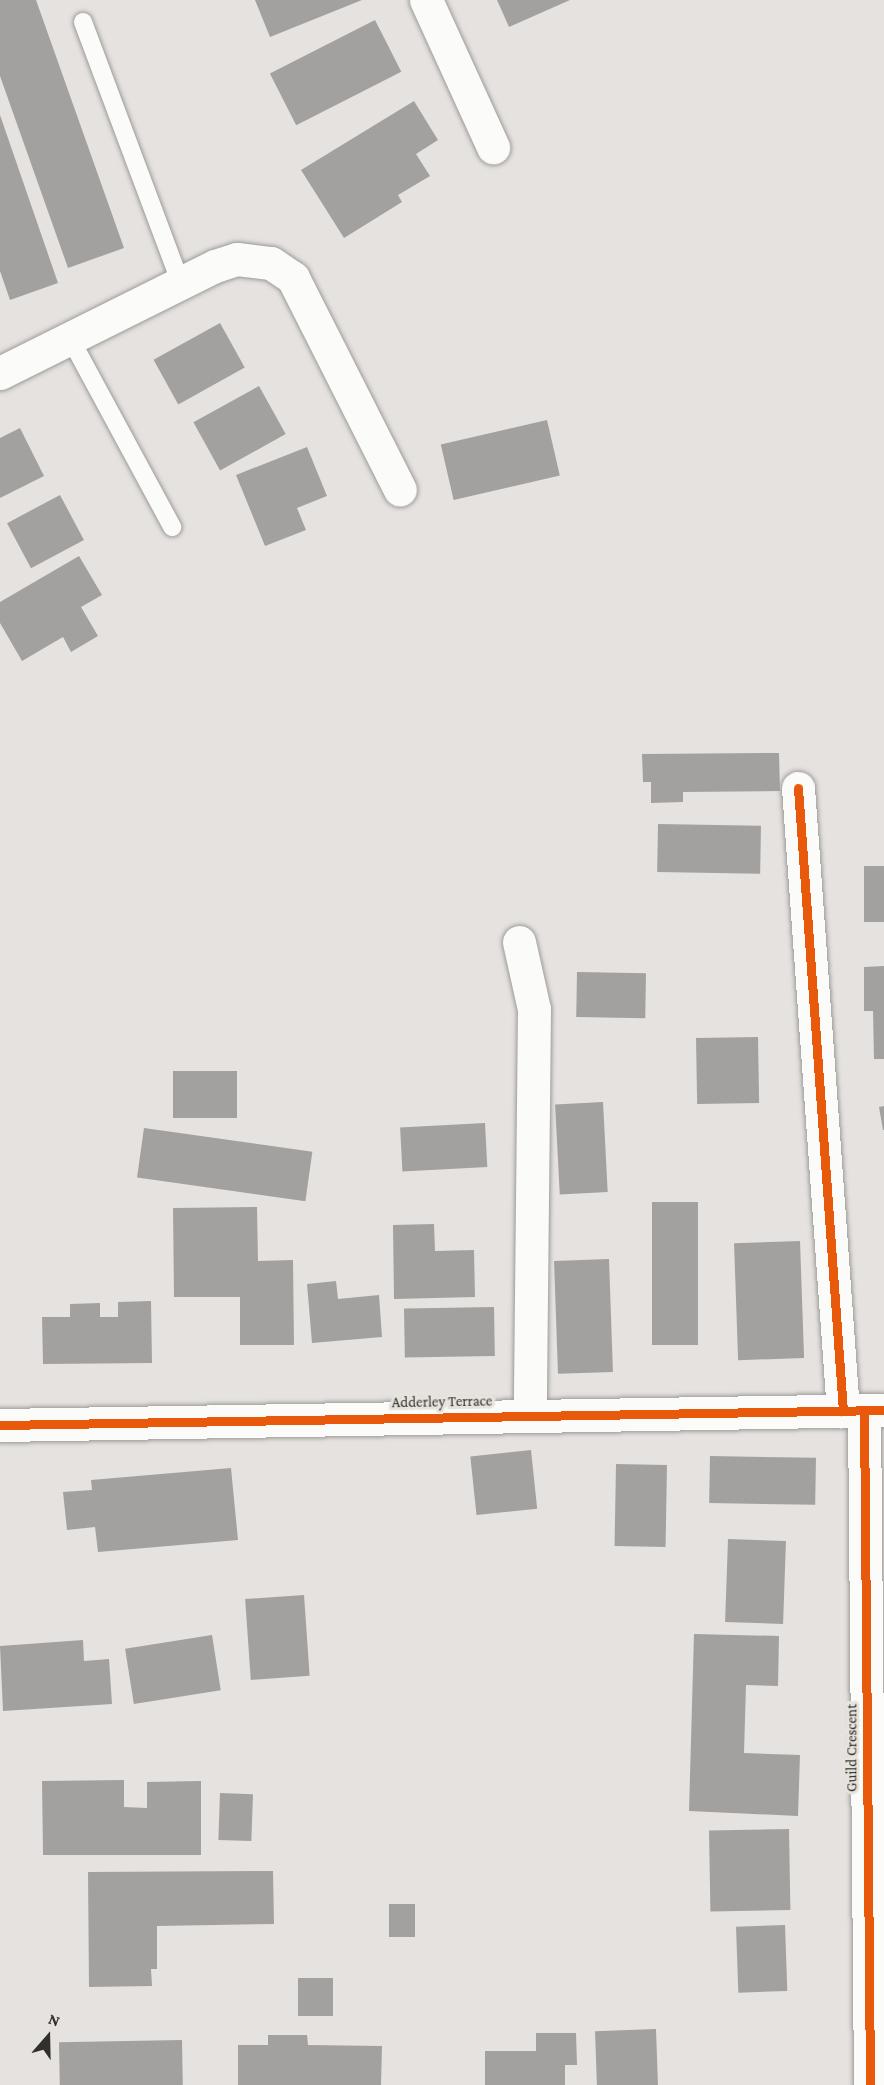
<!DOCTYPE html>
<html>
<head>
<meta charset="utf-8">
<style>
	body { margin:0 }
	#map { position:relative; width:884px; height:2085px; overflow:hidden; background:#e5e2df; font-family:"Crimson Pro",serif }
	div>[style] { position:absolute }
	.building>* { inset:0; background:#a3a19f; transform-origin:0 0 }
	.roads { filter:drop-shadow(0 0 2px #9d9b99) drop-shadow(0 0 2px #9d9b99) }
	.service>* { height:18px; margin:-9px; padding:0 9px; transform-origin:9px; border-radius:9px; background:#fbfbfa }
	.minor>* { height:33px; margin:-16.5px; padding:0 16.5px; transform-origin:16.5px; border-radius:16.5px; background:#fbfbfa }
	.cycleway>* { height:9px; margin:-4.5px; padding:0 4.5px; transform-origin:4.5px; border-radius:4.5px; background:#e8590c }
	span { translate:-50% -50%; white-space:nowrap; text-align:center; line-height:1.15; -webkit-text-stroke:6px #e7e3dd; paint-order:stroke }
	.street-label { font-size:15px; color:#31302d }
	.north { position:absolute; left:18px; top:2007px; width:60px; height:60px; -webkit-text-stroke:4px #e7e3dd; paint-order:stroke; rotate:20deg; font-size:16px; font-weight:700; line-height:24px; text-align:center; color:#31302d }
	.north::after { content:''; display:block; margin:auto; width:21px; height:27px; background:#31302d; clip-path:polygon(50% 0,100% 100%,50% 72%,0 100%) }
</style>
</head>
<body>
<div id="map">
	<div class="building">
		<div style="clip-path:polygon(0 0,36px 0,124px 248px,68px 268px,0 76px)"></div>
		<div style="clip-path:polygon(255px 0,362px 0,270px 37px)"></div>
		<div style="clip-path:polygon(497px 0,570px 0,509px 27px)"></div>
		<div style="left:375px;top:20px;width:58px;height:118px;rotate:63deg"></div>
		<div style="clip-path:polygon(414px 101px,438px 140px,416px 154px,430px 176px,398px 195px,402px 202px,344px 238px,301px 170px)"></div>
		<div style="clip-path:polygon(0 115px,58px 283px,10px 300px,0 271px)"></div>
		<div style="left:220px;top:323px;width:51px;height:76px;rotate:61deg"></div>
		<div style="left:259px;top:386px;width:55px;height:75px;rotate:61deg"></div>
		<div style="left:547px;top:420px;width:57px;height:109px;rotate:77deg"></div>
		<div style="clip-path:polygon(20px 428px,44px 476px,0 498px,0 438px)"></div>
		<div style="clip-path:polygon(307px 447px,327px 496px,297px 508px,306px 530px,265px 546px,236px 475px)"></div>
		<div style="left:60px;top:495px;width:51px;height:60px;rotate:62deg"></div>
		<div style="clip-path:polygon(79px 556px,102px 595px,81px 607px,98px 636px,71px 652px,63px 637px,22px 661px,0 623px,0 602px)"></div>
		<div style="clip-path:polygon(779px 753px,780px 791px,683px 792px,683px 802px,651px 803px,651px 782px,643px 782px,642px 754px)"></div>
		<div style="left:658px;top:824px;width:103px;height:48px;rotate:1deg"></div>
		<div style="left:884px;top:866px;width:56px;height:20px;rotate:90deg"></div>
		<div style="clip-path:polygon(884px 966px,884px 1059px,874px 1059px,873px 1011px,864px 1011px,864px 967px)"></div>
		<div style="left:577px;top:972px;width:69px;height:45px;rotate:1deg"></div>
		<div style="left:758px;top:1037px;width:66px;height:62px;rotate:89deg"></div>
		<div style="left:237px;top:1071px;width:47px;height:64px;rotate:90deg"></div>
		<div style="left:603px;top:1102px;width:90px;height:48px;rotate:87deg"></div>
		<div style="clip-path:polygon(884px 1106px,884px 1130px,883px 1130px,879px 1107px)"></div>
		<div style="left:485px;top:1123px;width:44px;height:85px;rotate:87deg"></div>
		<div style="left:144px;top:1128px;width:170px;height:50px;rotate:8deg"></div>
		<div style="left:652px;top:1202px;width:46px;height:143px"></div>
		<div style="clip-path:polygon(257px 1207px,258px 1261px,293px 1260px,294px 1345px,240px 1345px,240px 1297px,174px 1297px,173px 1208px)"></div>
		<div style="clip-path:polygon(434px 1224px,435px 1251px,474px 1250px,475px 1297px,394px 1299px,393px 1225px)"></div>
		<div style="left:800px;top:1241px;width:117px;height:66px;rotate:88deg"></div>
		<div style="left:609px;top:1259px;width:113px;height:55px;rotate:88deg"></div>
		<div style="clip-path:polygon(336px 1281px,338px 1299px,379px 1295px,382px 1337px,312px 1343px,307px 1284px)"></div>
		<div style="clip-path:polygon(151px 1301px,152px 1363px,43px 1364px,42px 1317px,70px 1317px,70px 1304px,100px 1303px,100px 1317px,118px 1317px,118px 1302px)"></div>
		<div style="left:494px;top:1307px;width:49px;height:90px;rotate:89deg"></div>
		<div style="left:531px;top:1450px;width:59px;height:61px;rotate:84deg"></div>
		<div style="left:710px;top:1456px;width:106px;height:47px;rotate:1deg"></div>
		<div style="left:616px;top:1464px;width:51px;height:82px;rotate:1deg"></div>
		<div style="clip-path:polygon(231px 1468px,238px 1540px,98px 1552px,95px 1527px,67px 1530px,63px 1492px,92px 1490px,91px 1480px)"></div>
		<div style="left:728px;top:1539px;width:58px;height:83px;rotate:2deg"></div>
		<div style="left:304px;top:1595px;width:81px;height:59px;rotate:86deg"></div>
		<div style="clip-path:polygon(694px 1634px,779px 1636px,778px 1686px,746px 1685px,744px 1753px,800px 1755px,798px 1816px,689px 1811px)"></div>
		<div style="left:212px;top:1635px;width:56px;height:88px;rotate:81deg"></div>
		<div style="clip-path:polygon(83px 1640px,84px 1661px,109px 1659px,112px 1704px,3px 1711px,0 1646px)"></div>
		<div style="clip-path:polygon(124px 1780px,124px 1807px,147px 1808px,147px 1782px,201px 1781px,201px 1855px,43px 1855px,42px 1781px)"></div>
		<div style="left:220px;top:1793px;width:33px;height:47px;rotate:2deg"></div>
		<div style="left:789px;top:1829px;width:81px;height:80px;rotate:89deg"></div>
		<div style="clip-path:polygon(273px 1871px,274px 1924px,157px 1926px,157px 1969px,151px 1969px,152px 1986px,89px 1987px,88px 1872px)"></div>
		<div style="left:389px;top:1904px;width:26px;height:33px"></div>
		<div style="left:785px;top:1925px;width:66px;height:49px;rotate:88deg"></div>
		<div style="left:298px;top:1978px;width:35px;height:38px"></div>
		<div style="left:656px;top:2029px;width:56px;height:61px;rotate:88deg"></div>
		<div style="clip-path:polygon(536px 2033px,576px 2033px,577px 2065px,565px 2065px,565px 2085px,485px 2085px,485px 2051px,536px 2051px)"></div>
		<div style="clip-path:polygon(268px 2035px,307px 2035px,308px 2045px,382px 2046px,381px 2085px,238px 2085px,238px 2045px,268px 2045px)"></div>
		<div style="left:182px;top:2040px;width:45px;height:123px;rotate:89deg"></div>
	</div>
	<div class="roads">
		<div class="service">
			<div style="left:83px;top:22px;width:277px;rotate:69.5deg"></div>
			<div style="left:70px;top:338px;width:215px;rotate:61.6deg"></div>
		</div>
		<div class="minor">
			<div style="left:426px;top:0;width:162px;rotate:65.5deg"></div>
			<div style="left:0;top:373px;width:240px;rotate:-26.5deg"></div>
			<div style="left:215px;top:266px;width:23px;rotate:-18deg"></div>
			<div style="left:237px;top:259px;width:34px;rotate:7deg"></div>
			<div style="left:271px;top:263px;width:27px;rotate:34deg"></div>
			<div style="left:293px;top:278px;width:237px;rotate:63.2deg"></div>
			<div style="left:798px;top:788px;width:625px;rotate:85.87deg"></div>
			<div style="left:519px;top:942px;width:69px;rotate:77.4deg"></div>
			<div style="left:534px;top:1009px;width:407px;rotate:90.6deg"></div>
			<div style="left:864px;top:1410px;width:675px;rotate:89.49deg"></div>
			<div style="left:0;top:1425px;width:884px;rotate:-0.97deg"></div>
		</div>
	</div>
	<div class="cycleway">
		<div style="left:798px;top:788px;width:625px;rotate:85.87deg"></div>
		<div style="left:864px;top:1410px;width:675px;rotate:89.49deg"></div>
		<div style="left:0;top:1425px;width:884px;rotate:-0.97deg"></div>
	</div>
	<div class="street-label">
		<span style="left:442px;top:1402px;rotate:-1deg">Adderley Terrace</span>
		<span style="left:852px;top:1748px;rotate:-90deg">Guild Crescent</span>
	</div>
	<div class="north">N</div>
</div>
</body>
</html>
